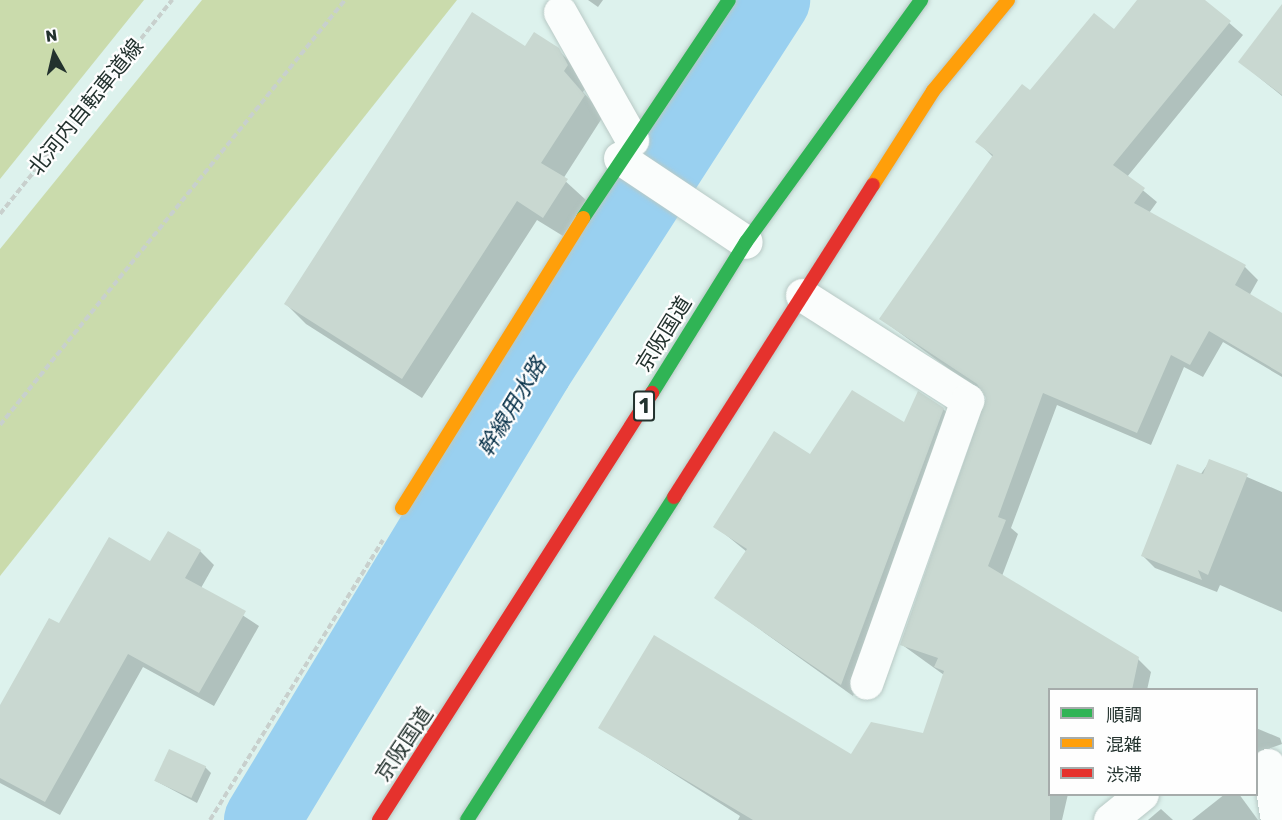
<!DOCTYPE html>
<html>
<head>
<meta charset="utf-8">
<style>
	body { margin:0 }
	#map { position:relative; width:1282px; height:820px; overflow:hidden; background:#ddf2ed; font-family:Rubik,"Noto Sans JP",sans-serif }
	div>[style] { position:absolute }
	.green>* { inset:0; background:#cadbac }
	.shadow>* { inset:0; background:#0003 }
	.river>* { height:76px; margin:-38px; padding:0 38px; transform-origin:38px; border-radius:38px; background:#99d0f0 }
	.building>* { inset:0; background:#c9d8d1; transform-origin:0 0 }
	.path>* { height:4px; margin-top:-2px; transform-origin:0; background:repeating-linear-gradient(90deg,#c8d0cd 0 6px,transparent 0 9px) }
	.roads { filter:drop-shadow(0 0 2px #b8c9c5) drop-shadow(0 0 2px #b8c9c5) }
	.street>* { height:33px; margin:-16.5px; padding:0 16.5px; transform-origin:16.5px; border-radius:16.5px; background:#fafdfc }
	.fast>* { height:14px; margin:-7px; padding:0 7px; transform-origin:7px; border-radius:7px; background:#30b455 }
	.slow>* { height:14px; margin:-7px; padding:0 7px; transform-origin:7px; border-radius:7px; background:#ff9f0a }
	.jam>* { height:14px; margin:-7px; padding:0 7px; transform-origin:7px; border-radius:7px; background:#e5322d }
	span { translate:-50% -50%; white-space:nowrap; text-align:center; line-height:1.15; -webkit-text-stroke:4.5px #fefefe; paint-order:stroke }
	.shield-label span { padding:2px 4px; background:#fefefe; border:2px solid; border-radius:4px; -webkit-text-stroke-width:0 }
	.shield-label { font-size:20px; color:#23322e; font-weight:700 }
	.street-label { font-size:21px; color:#23322e }
	.water-label { font-size:22px; color:#042e46; font-style:italic }
	.legend { position:absolute; left:1048px; top:688px; width:210px; height:108px; box-sizing:border-box; background:#fefefe; border:2px solid #a6acab; margin:0; padding:8px 10px; list-style:none; font-size:18px; color:#23322e }
	.legend li { display:flex; align-items:center; gap:12px; height:30px }
	.legend b { width:30px; border:2px solid #a6acab }
	.north { position:absolute; left:24px; top:24px; width:60px; height:60px; -webkit-text-stroke:4px #fefefe; paint-order:stroke; rotate:352deg; font-size:16px; font-weight:700; line-height:24px; text-align:center; color:#23322e }
	.north::after { content:''; display:block; margin:auto; width:21px; height:27px; background:#23322e; clip-path:polygon(50% 0,100% 100%,50% 72%,0 100%) }
</style>
</head>
<body>
<div id="map">
	<div class="green">
		<div style="clip-path:polygon(0 0,144px 0,0 179px)"></div>
		<div style="clip-path:polygon(202px 0,457px 0,0 576px,0 249px)"></div>
	</div>
	<div class="shadow">
		<div style="clip-path:polygon(588px 0,603px 0,598px 7px)"></div>
		<div style="clip-path:polygon(1139px 0,1203px 0,1243px 35px,1127px 177px,1157px 202px,1149px 213px,1245px 267px,1258px 280px,1249px 296px,1282px 315px,1282px 377px,1223px 342px,1203px 377px,1184px 367px,1151px 445px,1057px 405px,1011px 528px,1018px 534px,1002px 576px,1138px 659px,1151px 672px,1147px 690px,1050px 690px,1050px 794px,1068px 794px,1062px 820px,738px 820px,740px 816px,600px 727px,851px 756px,924px 734px,944px 675px,901px 644px,987px 397px,881px 319px,993px 157px,977px 141px,1030px 93px,1114px 31px)"></div>
		<div style="clip-path:polygon(1282px 6px,1282px 96px,1240px 62px)"></div>
		<div style="clip-path:polygon(526px 48px,558px 50px,578px 70px,587px 86px,583px 92px,604px 115px,563px 179px,586px 200px,563px 236px,537px 220px,422px 398px,306px 324px,286px 304px)"></div>
		<div style="clip-path:polygon(943px 409px,956px 421px,853px 696px,716px 598px,747px 552px,715px 526px,810px 456px)"></div>
		<div style="clip-path:polygon(1210px 461px,1282px 492px,1282px 612px,1220px 585px,1217px 592px,1155px 568px,1143px 556px)"></div>
		<div style="clip-path:polygon(200px 551px,214px 565px,201px 588px,259px 626px,214px 706px,143px 667px,60px 815px,0 783px,0 708px,60px 625px,151px 563px)"></div>
		<div style="clip-path:polygon(1256px 728px,1280px 738px,1282px 744px,1256px 753px)"></div>
		<div style="clip-path:polygon(205px 767px,211px 773px,197px 803px,156px 781px)"></div>
		<div style="clip-path:polygon(1225px 794px,1239px 794px,1258px 820px,1192px 820px)"></div>
		<div style="clip-path:polygon(1161px 809px,1173px 820px,1148px 820px)"></div>
	</div>
	<div class="river">
		<div style="left:262px;top:820px;width:528px;rotate:-58.87deg"></div>
		<div style="left:535px;top:368px;width:438px;rotate:-57.2deg"></div>
	</div>
	<div class="building">
		<div style="clip-path:polygon(1137px 0,1205px 0,1231px 21px,1113px 165px,1145px 188px,1134px 203px,1246px 265px,1235px 285px,1282px 313px,1282px 374px,1209px 331px,1190px 365px,1171px 355px,1137px 433px,1043px 393px,998px 517px,1006px 520px,988px 566px,1139px 657px,1132px 690px,1050px 690px,1050px 820px,753px 820px,598px 728px,654px 635px,851px 754px,871px 722px,923px 733px,944px 671px,934px 667px,938px 658px,900px 645px,986px 398px,977px 384px,879px 319px,993px 155px,975px 142px,1022px 84px,1030px 90px,1094px 13px,1114px 29px)"></div>
		<div style="clip-path:polygon(1282px 4px,1282px 95px,1238px 62px)"></div>
		<div style="clip-path:polygon(472px 12px,525px 46px,534px 32px,559px 48px,568px 65px,564px 71px,585px 95px,541px 163px,568px 179px,543px 218px,517px 201px,402px 379px,284px 304px)"></div>
		<div style="clip-path:polygon(852px 390px,904px 422px,918px 391px,944px 408px,841px 685px,714px 598px,747px 549px,713px 527px,774px 431px,810px 454px)"></div>
		<div style="clip-path:polygon(1209px 459px,1248px 474px,1208px 575px,1198px 570px,1202px 580px,1141px 556px,1177px 464px,1203px 474px)"></div>
		<div style="clip-path:polygon(168px 531px,201px 550px,185px 578px,246px 611px,199px 693px,128px 654px,45px 802px,0 778px,0 705px,49px 618px,59px 623px,109px 537px,150px 561px)"></div>
		<div style="left:169px;top:749px;width:41px;height:35px;rotate:25deg"></div>
	</div>
	<div class="path">
		<div style="left:0;top:214px;width:275px;rotate:-51.2deg"></div>
		<div style="left:0;top:425px;width:547px;rotate:-50.93deg"></div>
		<div style="left:210px;top:820px;width:329px;rotate:-58.3deg"></div>
	</div>
	<div class="roads">
		<div class="street">
			<div style="left:560px;top:12px;width:147px;rotate:60.6deg"></div>
			<div style="left:620px;top:158px;width:151px;rotate:33.7deg"></div>
			<div style="left:802px;top:295px;width:196px;rotate:32.5deg"></div>
			<div style="left:967px;top:400px;width:300px;rotate:109.6deg"></div>
			<div style="left:1268px;top:765px;width:56px;rotate:80.7deg"></div>
			<div style="left:1110px;top:820px;width:41px;rotate:-39.1deg"></div>
		</div>
		<div class="fast">
			<div style="left:583px;top:218px;width:262px;rotate:-56.2deg"></div>
			<div style="left:652px;top:393px;width:178px;rotate:-58.1deg"></div>
			<div style="left:746px;top:242px;width:299px;rotate:-54.1deg"></div>
			<div style="left:467px;top:820px;width:384px;rotate:-57.3deg"></div>
		</div>
		<div class="slow">
			<div style="left:873px;top:185px;width:112px;rotate:-57.4deg"></div>
			<div style="left:933px;top:91px;width:118px;rotate:-50.5deg"></div>
			<div style="left:402px;top:508px;width:342px;rotate:-58deg"></div>
		</div>
		<div class="jam">
			<div style="left:674px;top:497px;width:370px;rotate:-57.5deg"></div>
			<div style="left:379px;top:820px;width:507px;rotate:-57.41deg"></div>
		</div>
	</div>
	<div class="shield-label">
		<span style="left:644px;top:406px">1</span>
	</div>
	<div class="street-label">
		<span style="left:86px;top:107px;rotate:-51deg">北河内自転車道線</span>
		<span style="left:664px;top:334px;rotate:-58deg">京阪国道</span>
		<span style="left:404px;top:744px;rotate:-56deg">京阪国道</span>
	</div>
	<div class="water-label">
		<span style="left:512px;top:407px;rotate:-59deg">幹線用水路</span>
	</div>
	<ul class="legend">
	<li><b style="height:8px;background:#30b455"></b>順調</li>
	<li><b style="height:8px;background:#ff9f0a"></b>混雑</li>
	<li><b style="height:8px;background:#e5322d"></b>渋滞</li>
	</ul>
	<div class="north">N</div>
</div>
</body>
</html>
